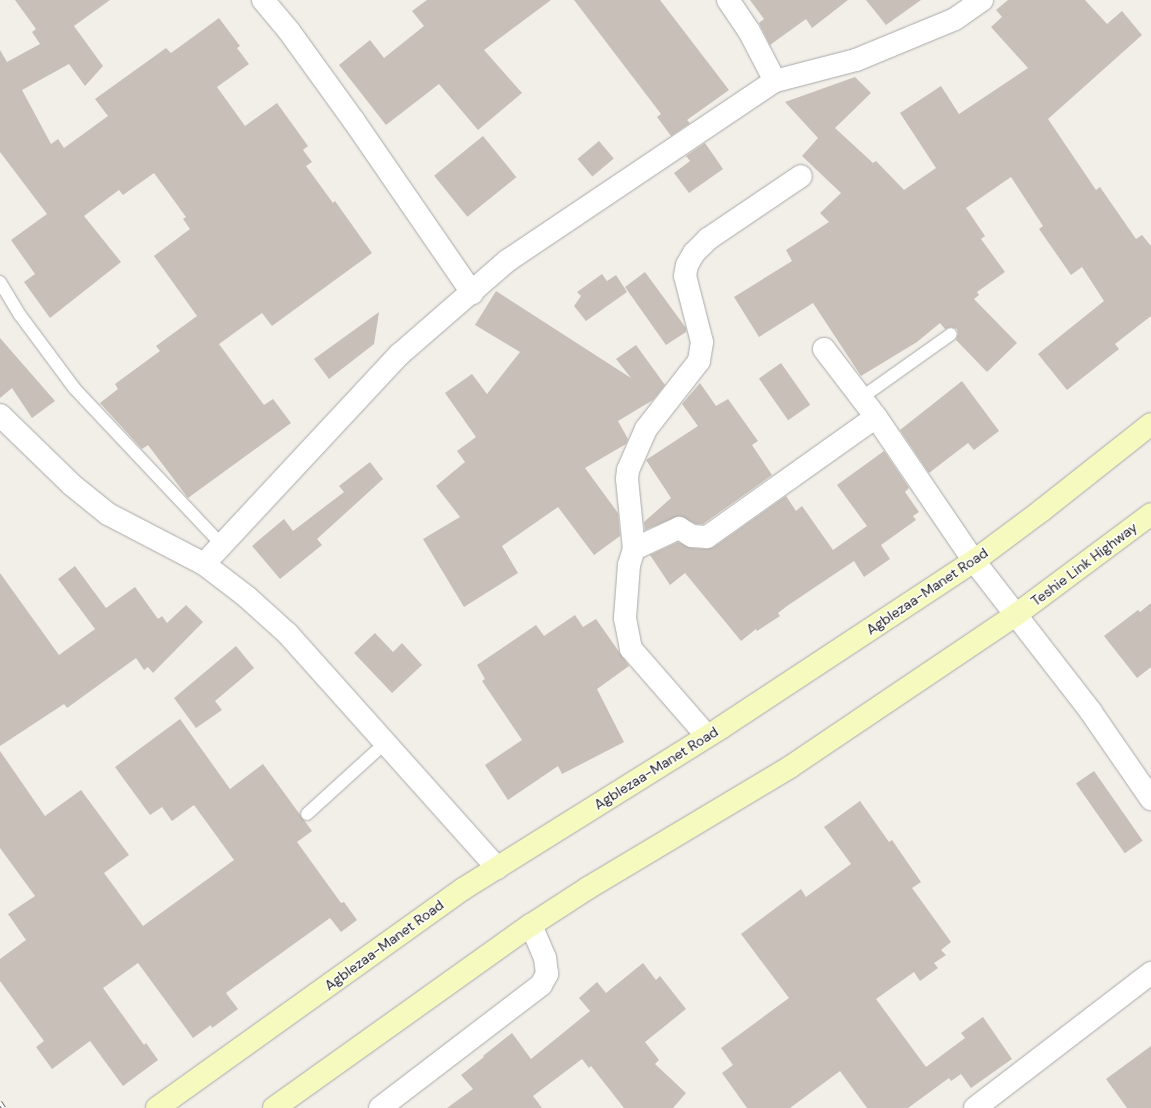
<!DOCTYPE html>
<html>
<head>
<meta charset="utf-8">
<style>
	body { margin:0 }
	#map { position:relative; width:1151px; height:1108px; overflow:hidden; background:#f2efe9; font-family:"DM Sans",sans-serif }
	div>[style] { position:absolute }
	.building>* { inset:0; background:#c7bfb8; transform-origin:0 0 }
	.roads { filter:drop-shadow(0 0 1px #a9a9a9) drop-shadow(0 0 1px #a9a9a9) }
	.service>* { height:12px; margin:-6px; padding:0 6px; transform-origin:6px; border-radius:6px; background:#fff }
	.minor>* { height:22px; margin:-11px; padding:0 11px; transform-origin:11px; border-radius:11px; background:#fff }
	.secondary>* { height:22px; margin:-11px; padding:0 11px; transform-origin:11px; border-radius:11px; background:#f7fabf }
	.rail>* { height:4.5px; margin-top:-2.25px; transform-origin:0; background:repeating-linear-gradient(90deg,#fff 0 9px,#707070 0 18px); box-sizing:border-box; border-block:1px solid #707070 }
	span { translate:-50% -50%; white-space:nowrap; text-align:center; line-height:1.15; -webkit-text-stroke:3px #fff; paint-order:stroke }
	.street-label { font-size:14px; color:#222 }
</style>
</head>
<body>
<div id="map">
	<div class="building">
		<div style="clip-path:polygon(15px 0,110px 0,74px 26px,103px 66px,85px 86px,69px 64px,22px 90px,51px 144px,58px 139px,64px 148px,108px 116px,95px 99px,166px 48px,171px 53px,219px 18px,240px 46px,237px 48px,249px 64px,217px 87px,245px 126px,277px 103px,308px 146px,303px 150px,312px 162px,306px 166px,333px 203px,335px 201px,372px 253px,272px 326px,262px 313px,219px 344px,264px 405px,273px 399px,291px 423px,188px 498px,148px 445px,142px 449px,100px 403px,118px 389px,115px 384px,160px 351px,156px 346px,197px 316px,154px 256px,190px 229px,183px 219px,186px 217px,154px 173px,123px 195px,119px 190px,84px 216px,121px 262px,50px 318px,24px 282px,35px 274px,11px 240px,47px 214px,0 152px,0 50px,7px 62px,40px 44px,32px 32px,36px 29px)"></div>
		<div style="clip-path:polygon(427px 0,551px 0,484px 50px,522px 93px,478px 130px,439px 84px,386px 125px,339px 65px,370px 40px,384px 58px,424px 26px,412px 11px)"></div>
		<div style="clip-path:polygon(574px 0,660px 0,729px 90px,687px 120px,690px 123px,671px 136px,657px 117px,661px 114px)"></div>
		<div style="clip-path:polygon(750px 0,848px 0,812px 28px,806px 19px,770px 45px,759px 23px,764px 19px)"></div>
		<div style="clip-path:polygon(866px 0,921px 0,886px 25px)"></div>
		<div style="clip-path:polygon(1008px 0,1085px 0,1107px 24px,1122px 11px,1142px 35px,1048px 119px,1096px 190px,1100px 187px,1136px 239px,1142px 235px,1151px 246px,1151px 316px,1115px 344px,1119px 349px,1067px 390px,1038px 354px,1104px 301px,1082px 267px,1071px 275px,1039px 229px,1043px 226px,1011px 177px,966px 208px,985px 236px,981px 239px,1005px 272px,977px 292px,979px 295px,974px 299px,1017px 343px,987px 372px,956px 340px,958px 334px,957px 329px,951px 327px,945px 329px,940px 323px,917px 342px,861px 376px,813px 303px,759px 337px,734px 297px,792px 261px,786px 250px,829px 222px,820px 213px,841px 193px,802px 156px,818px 138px,785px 102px,855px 77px,871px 93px,835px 128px,873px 163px,876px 161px,904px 190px,936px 168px,900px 113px,941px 86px,959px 114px,1028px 68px,991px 27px,1002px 17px,996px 10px)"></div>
		<div style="left:483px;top:136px;width:53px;height:63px;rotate:51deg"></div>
		<div style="left:599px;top:141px;width:23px;height:28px;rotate:50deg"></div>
		<div style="clip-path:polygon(705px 143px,723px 169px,689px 193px,674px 173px,690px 161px,686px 156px)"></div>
		<div style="clip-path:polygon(645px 272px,686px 328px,686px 332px,666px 345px,625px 287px)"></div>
		<div style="clip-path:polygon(602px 274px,607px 281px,616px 275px,627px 292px,586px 321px,574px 306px,581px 296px,577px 292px)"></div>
		<div style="clip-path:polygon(496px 291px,631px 378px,616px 359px,636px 345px,665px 385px,653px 400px,618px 421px,628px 439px,626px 444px,585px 468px,618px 513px,620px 536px,594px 555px,558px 507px,502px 546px,518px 573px,464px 607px,423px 539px,460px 517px,436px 486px,465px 462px,457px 451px,476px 437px,445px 393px,472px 374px,487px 394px,520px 352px,475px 325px)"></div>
		<div style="clip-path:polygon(379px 312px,374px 344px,329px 379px,314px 359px)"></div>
		<div style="clip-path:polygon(0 338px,55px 401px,32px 418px,12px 388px,0 398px)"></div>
		<div style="left:781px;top:363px;width:51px;height:27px;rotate:55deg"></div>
		<div style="clip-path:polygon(962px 381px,999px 431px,974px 450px,968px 443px,929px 473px,900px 430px)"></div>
		<div style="clip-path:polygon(700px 383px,716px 406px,728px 399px,758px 441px,752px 445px,772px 475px,703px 524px,696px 524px,679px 516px,645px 530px,644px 522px,671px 498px,646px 460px,698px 426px,682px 404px)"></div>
		<div style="clip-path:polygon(884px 451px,909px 488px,905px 492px,919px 512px,913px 516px,916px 520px,881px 545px,890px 559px,864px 577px,854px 561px,787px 606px,778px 613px,780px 616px,757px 631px,756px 629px,741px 641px,685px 573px,670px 585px,650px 555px,678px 542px,691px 548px,706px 549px,714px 547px,786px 496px,796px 511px,802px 506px,833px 550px,867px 526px,837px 485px)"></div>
		<div style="clip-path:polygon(370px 462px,383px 479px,317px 539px,322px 545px,280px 579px,252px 546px,284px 519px,293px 531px,344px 492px,339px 486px)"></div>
		<div style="clip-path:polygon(75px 566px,106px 608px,135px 587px,158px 619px,162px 616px,167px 623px,186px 605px,203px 622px,153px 673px,148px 667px,144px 670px,136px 658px,67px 708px,64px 704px,0 746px,0 573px,59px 655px,95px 629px,58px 579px)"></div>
		<div style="clip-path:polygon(1151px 603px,1151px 667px,1137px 678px,1104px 636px,1138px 610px,1140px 612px)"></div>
		<div style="clip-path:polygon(575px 615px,583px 627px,596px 619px,629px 666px,597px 689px,624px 742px,562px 774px,558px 766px,508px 800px,485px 765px,522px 740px,482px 681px,485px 679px,477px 665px,536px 625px,544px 636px)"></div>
		<div style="clip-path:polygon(375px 633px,393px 652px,402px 643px,422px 665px,392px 693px,354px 653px)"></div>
		<div style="clip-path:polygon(236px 646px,254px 668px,215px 701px,222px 710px,196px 728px,174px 698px)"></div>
		<div style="clip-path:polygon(180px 719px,230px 789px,263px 764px,312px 831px,297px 842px,341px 903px,344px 902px,357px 920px,341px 932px,330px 918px,226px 993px,238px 1009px,212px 1028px,211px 1025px,193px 1038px,138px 963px,103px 988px,144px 1045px,146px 1043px,158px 1060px,123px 1086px,90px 1041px,52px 1069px,36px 1047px,44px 1041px,0 981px,0 959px,26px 940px,8px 914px,35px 896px,0 848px,0 751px,45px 816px,81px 790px,129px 855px,104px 873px,143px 926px,234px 860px,194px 805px,172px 821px,162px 807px,150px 815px,115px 767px)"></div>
		<div style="left:1094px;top:771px;width:85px;height:22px;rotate:55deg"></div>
		<div style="clip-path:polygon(860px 801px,889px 842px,892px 840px,921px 882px,912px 888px,951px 942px,941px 950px,946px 955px,934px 963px,938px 968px,920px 981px,914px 972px,876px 999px,926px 1067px,965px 1038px,961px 1033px,983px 1017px,1012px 1059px,971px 1088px,961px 1074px,951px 1081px,949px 1078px,908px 1108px,867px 1108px,840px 1071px,790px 1108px,747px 1108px,722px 1073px,733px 1065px,721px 1048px,789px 998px,741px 934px,801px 889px,806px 897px,851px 864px,824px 827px)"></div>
		<div style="clip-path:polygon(643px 963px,656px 980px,660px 976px,686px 1009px,645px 1042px,659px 1060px,655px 1064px,686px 1093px,673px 1108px,624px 1108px,591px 1066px,589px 1068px,582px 1059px,533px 1096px,542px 1108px,447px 1108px,473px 1089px,461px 1075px,484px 1057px,483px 1056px,512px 1033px,531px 1059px,590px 1011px,579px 998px,597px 982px,606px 993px)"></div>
		<div style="clip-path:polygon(1151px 1046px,1151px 1108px,1127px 1108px,1106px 1079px)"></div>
	</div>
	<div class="roads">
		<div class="service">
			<div style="left:0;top:282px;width:39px;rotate:59deg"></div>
			<div style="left:20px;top:315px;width:92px;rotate:53.4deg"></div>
			<div style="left:75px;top:389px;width:214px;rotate:46.7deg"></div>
			<div style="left:861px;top:398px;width:110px;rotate:-35.4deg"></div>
			<div style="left:307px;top:814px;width:107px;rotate:-42.3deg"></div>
		</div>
		<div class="minor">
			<div style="left:263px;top:0;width:40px;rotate:50deg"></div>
			<div style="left:289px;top:31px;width:111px;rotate:54.2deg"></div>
			<div style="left:354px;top:121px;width:209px;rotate:55.5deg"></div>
			<div style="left:728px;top:0;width:37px;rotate:56deg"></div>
			<div style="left:749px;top:31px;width:56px;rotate:62.5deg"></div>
			<div style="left:824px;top:349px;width:86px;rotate:52.6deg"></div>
			<div style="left:876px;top:417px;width:174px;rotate:55.8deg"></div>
			<div style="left:974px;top:561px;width:191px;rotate:52.2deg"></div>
			<div style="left:1091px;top:712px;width:106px;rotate:55.4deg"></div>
			<div style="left:0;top:415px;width:100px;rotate:44.2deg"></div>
			<div style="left:72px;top:485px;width:46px;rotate:38.9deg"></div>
			<div style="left:108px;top:514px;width:108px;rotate:27.5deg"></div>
			<div style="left:204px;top:564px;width:54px;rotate:37.5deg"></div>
			<div style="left:247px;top:597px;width:55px;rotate:42.1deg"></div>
			<div style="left:288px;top:634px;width:314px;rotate:48.2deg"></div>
			<div style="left:634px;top:549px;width:70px;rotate:-95.7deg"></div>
			<div style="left:627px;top:479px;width:9px;rotate:-84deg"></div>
			<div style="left:628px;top:470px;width:45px;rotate:-66.3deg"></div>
			<div style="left:646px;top:429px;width:86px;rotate:-52.1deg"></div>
			<div style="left:699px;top:361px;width:19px;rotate:-81deg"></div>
			<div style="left:702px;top:342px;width:68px;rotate:-104.4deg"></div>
			<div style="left:685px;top:276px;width:11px;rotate:-80deg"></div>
			<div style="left:687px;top:265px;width:14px;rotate:-60deg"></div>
			<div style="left:694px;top:253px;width:20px;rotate:-45deg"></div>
			<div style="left:708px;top:239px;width:112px;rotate:-34.1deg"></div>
			<div style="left:204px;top:564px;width:287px;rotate:-47deg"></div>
			<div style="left:400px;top:354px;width:142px;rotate:-41deg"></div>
			<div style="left:507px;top:261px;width:323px;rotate:-33.9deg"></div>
			<div style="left:775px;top:81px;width:84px;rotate:-14.5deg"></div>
			<div style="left:856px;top:60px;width:107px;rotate:-22.5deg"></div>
			<div style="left:955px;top:19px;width:33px;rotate:-35deg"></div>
			<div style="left:707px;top:736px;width:116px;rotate:-131.1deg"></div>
			<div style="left:631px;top:649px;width:32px;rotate:-101deg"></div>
			<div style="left:625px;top:618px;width:53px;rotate:-85.7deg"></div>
			<div style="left:629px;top:565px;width:17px;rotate:-73deg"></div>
			<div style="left:634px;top:549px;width:50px;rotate:-25deg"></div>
			<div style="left:679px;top:528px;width:15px;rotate:32deg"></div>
			<div style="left:692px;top:536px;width:15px;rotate:4deg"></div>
			<div style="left:707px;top:537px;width:207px;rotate:-35.4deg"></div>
			<div style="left:380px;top:1108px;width:203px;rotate:-37.4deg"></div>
			<div style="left:541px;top:985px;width:13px;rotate:-61deg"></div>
			<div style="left:547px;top:974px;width:16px;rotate:-97deg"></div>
			<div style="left:545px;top:958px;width:36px;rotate:-113deg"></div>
			<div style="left:975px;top:1108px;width:222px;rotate:-37.5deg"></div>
		</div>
		<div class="secondary">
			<div style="left:157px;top:1108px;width:376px;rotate:-35.6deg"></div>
			<div style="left:463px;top:889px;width:305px;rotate:-32deg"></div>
			<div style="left:722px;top:727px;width:302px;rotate:-33.4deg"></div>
			<div style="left:974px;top:561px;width:84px;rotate:-36.7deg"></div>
			<div style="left:1041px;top:511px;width:140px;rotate:-38.3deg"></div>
			<div style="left:274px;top:1108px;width:315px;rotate:-35.5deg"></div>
			<div style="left:531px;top:925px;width:68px;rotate:-33deg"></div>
			<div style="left:588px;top:888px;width:235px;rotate:-30.9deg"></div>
			<div style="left:790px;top:767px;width:274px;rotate:-34deg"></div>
			<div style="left:1017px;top:614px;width:167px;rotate:-36.7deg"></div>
		</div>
	</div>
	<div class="rail">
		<div style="left:0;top:1102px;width:7px;rotate:56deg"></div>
	</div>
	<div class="street-label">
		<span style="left:1084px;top:564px;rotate:-37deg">Teshie Link Highway</span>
		<span style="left:927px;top:591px;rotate:-34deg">Agblezaa-Manet Road</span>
		<span style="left:656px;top:768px;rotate:-32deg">Agblezaa-Manet Road</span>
		<span style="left:384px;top:945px;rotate:-36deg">Agblezaa-Manet Road</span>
	</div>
</div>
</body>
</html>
